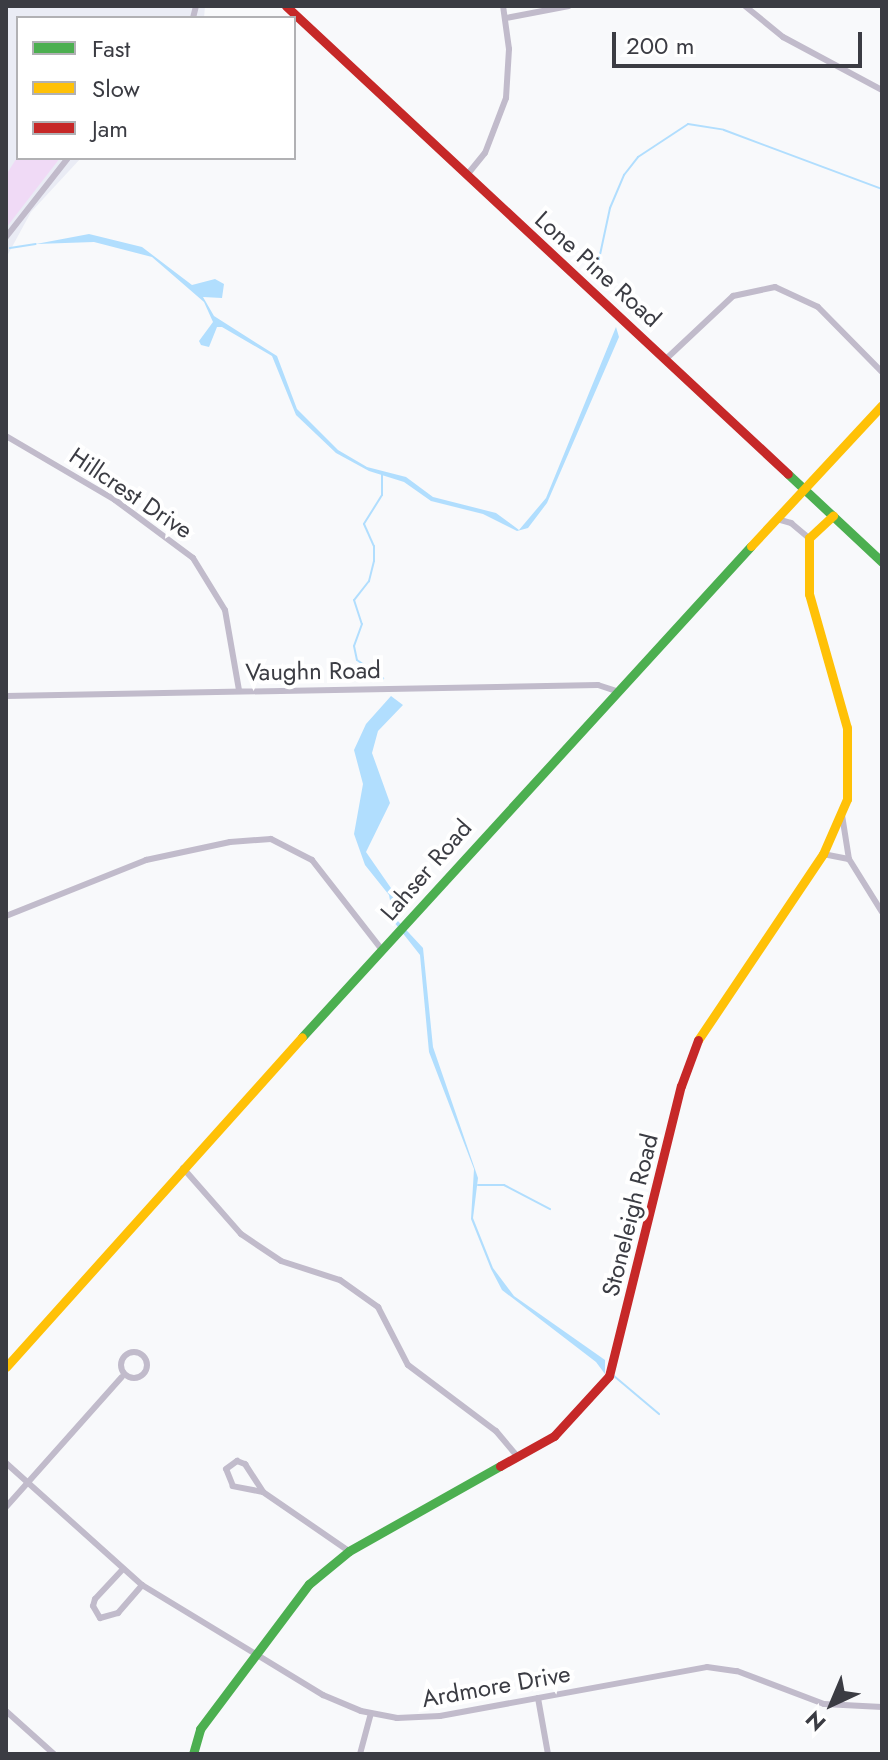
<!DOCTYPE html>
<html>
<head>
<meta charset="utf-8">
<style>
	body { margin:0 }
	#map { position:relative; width:888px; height:1760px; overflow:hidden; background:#f8f9fb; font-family:Jost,sans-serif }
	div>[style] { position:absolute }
	.built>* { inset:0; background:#eaecf5 }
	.green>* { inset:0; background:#f0daf6 }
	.water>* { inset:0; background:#b1defe }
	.stream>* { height:2px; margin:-1px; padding:0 1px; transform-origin:1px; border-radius:1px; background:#b1defe }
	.street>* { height:6px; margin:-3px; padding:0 3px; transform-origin:3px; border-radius:3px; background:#c1bbcb }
	.street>.ring { margin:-3px; padding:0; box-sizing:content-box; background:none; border:6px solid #c1bbcb; border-radius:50% }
	.fast>* { height:9px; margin:-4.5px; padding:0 4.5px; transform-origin:4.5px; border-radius:4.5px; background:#4caf50 }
	.slow>* { height:9px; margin:-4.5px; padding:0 4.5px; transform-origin:4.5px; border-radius:4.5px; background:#ffc107 }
	.jam>* { height:9px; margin:-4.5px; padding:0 4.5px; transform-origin:4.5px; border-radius:4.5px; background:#c62828 }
	span { translate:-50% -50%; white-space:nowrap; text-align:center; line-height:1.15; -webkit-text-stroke:8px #fff; paint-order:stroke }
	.street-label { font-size:24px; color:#3b3c43 }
	.frame { position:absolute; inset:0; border:8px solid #3b3c43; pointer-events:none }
	.legend { position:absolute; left:16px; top:16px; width:280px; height:144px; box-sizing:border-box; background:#fff; border:2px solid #b1b1b4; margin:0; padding:10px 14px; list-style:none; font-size:24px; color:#3b3c43 }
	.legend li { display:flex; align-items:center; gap:16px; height:40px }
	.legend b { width:40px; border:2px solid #b1b1b4 }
	.north { position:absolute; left:792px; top:1664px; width:80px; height:80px; -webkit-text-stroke:6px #fff; paint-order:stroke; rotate:224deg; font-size:22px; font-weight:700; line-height:32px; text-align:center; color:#3b3c43 }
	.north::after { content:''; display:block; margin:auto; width:28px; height:36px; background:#3b3c43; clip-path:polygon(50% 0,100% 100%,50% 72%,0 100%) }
	.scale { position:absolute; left:612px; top:32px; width:250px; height:36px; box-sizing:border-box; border:4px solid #3b3c43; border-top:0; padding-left:10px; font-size:24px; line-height:28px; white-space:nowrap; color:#3b3c43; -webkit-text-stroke:6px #fff; paint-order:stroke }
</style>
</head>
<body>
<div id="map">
	<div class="built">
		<div style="clip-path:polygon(6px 6px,205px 6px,204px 18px,18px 18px,18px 158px,81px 158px,31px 212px,6px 258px)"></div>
	</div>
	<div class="green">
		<div style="clip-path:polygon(18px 156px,60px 158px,6px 228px,6px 175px)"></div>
	</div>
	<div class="water">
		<div style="clip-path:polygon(89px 234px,142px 247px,192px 285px,215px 279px,224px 284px,222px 298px,203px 297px,214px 316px,277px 356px,297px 409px,338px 450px,367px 467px,406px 477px,433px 497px,496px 513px,519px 530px,546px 498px,616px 327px,619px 337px,547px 503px,528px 528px,517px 531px,483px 514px,431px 501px,404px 482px,369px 471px,336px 453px,296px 415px,272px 356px,222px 327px,217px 327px,209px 347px,201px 345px,199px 341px,213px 322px,204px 302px,152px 257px,94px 242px,36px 244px)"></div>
		<div style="clip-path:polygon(391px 696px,403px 705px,378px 731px,372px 753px,390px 803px,366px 852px,393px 891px,397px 920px,423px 948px,433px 1047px,478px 1178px,473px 1218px,493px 1268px,514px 1296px,605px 1360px,605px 1374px,596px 1362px,502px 1290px,491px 1269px,471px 1219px,474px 1169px,429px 1052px,420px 955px,394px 922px,389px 895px,365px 865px,354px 834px,363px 784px,354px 750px,366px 724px)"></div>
	</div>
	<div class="stream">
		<div style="left:10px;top:248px;width:26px;rotate:-9deg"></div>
		<div style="left:598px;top:264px;width:57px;rotate:-77.9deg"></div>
		<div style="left:610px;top:208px;width:36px;rotate:-67deg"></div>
		<div style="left:624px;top:175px;width:23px;rotate:-52deg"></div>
		<div style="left:638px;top:157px;width:60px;rotate:-33.4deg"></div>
		<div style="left:688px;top:124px;width:36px;rotate:9deg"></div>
		<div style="left:724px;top:130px;width:169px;rotate:20.5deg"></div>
		<div style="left:382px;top:475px;width:20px;rotate:90deg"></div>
		<div style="left:382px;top:495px;width:34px;rotate:122deg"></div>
		<div style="left:364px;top:524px;width:24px;rotate:66deg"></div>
		<div style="left:374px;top:546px;width:15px;rotate:90deg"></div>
		<div style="left:374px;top:561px;width:21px;rotate:104deg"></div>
		<div style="left:369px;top:581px;width:24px;rotate:128deg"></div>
		<div style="left:354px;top:600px;width:25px;rotate:72deg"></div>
		<div style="left:362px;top:624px;width:23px;rotate:110deg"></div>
		<div style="left:354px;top:646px;width:14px;rotate:78deg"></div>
		<div style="left:357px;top:660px;width:32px;rotate:35deg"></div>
		<div style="left:478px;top:1185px;width:26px"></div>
		<div style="left:504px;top:1185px;width:52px;rotate:27.6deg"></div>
		<div style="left:614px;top:1376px;width:59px;rotate:40.2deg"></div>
	</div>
	<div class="street">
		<div style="left:745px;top:6px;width:49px;rotate:39.2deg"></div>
		<div style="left:783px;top:37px;width:112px;rotate:28.2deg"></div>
		<div style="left:193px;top:18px;width:12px;rotate:-76deg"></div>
		<div style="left:506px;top:18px;width:64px;rotate:-10.8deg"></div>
		<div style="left:467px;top:175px;width:28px;rotate:-51deg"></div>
		<div style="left:485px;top:153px;width:59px;rotate:-69.1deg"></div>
		<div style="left:506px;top:98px;width:49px;rotate:-86.5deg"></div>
		<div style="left:509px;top:49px;width:43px;rotate:-97.9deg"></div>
		<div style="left:6px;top:237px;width:100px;rotate:-51.9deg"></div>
		<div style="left:666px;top:359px;width:92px;rotate:-43.2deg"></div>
		<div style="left:733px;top:296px;width:43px;rotate:-12.1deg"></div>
		<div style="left:775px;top:287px;width:47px;rotate:24.9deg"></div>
		<div style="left:818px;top:307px;width:91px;rotate:45.4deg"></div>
		<div style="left:6px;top:436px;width:126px;rotate:30.4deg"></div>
		<div style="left:115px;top:500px;width:97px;rotate:36.6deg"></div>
		<div style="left:193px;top:558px;width:61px;rotate:58.4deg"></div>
		<div style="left:225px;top:610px;width:81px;rotate:80.1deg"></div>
		<div style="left:777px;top:519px;width:15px;rotate:16deg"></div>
		<div style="left:791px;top:523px;width:23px;rotate:40deg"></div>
		<div style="left:6px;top:696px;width:592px;rotate:-1.06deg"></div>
		<div style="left:598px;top:685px;width:22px;rotate:18deg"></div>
		<div style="left:842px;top:815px;width:45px;rotate:81deg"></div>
		<div style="left:823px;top:854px;width:26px;rotate:11deg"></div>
		<div style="left:849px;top:859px;width:62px;rotate:58.1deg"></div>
		<div style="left:6px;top:916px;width:151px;rotate:-21.8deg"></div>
		<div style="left:146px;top:860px;width:86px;rotate:-12.1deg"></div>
		<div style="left:230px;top:842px;width:41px;rotate:-4.2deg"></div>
		<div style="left:271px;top:839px;width:46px;rotate:27.1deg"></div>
		<div style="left:312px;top:860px;width:114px;rotate:52.1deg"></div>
		<div style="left:183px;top:1168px;width:88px;rotate:48.7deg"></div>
		<div style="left:241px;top:1234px;width:48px;rotate:34deg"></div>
		<div style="left:281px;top:1261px;width:62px;rotate:17.9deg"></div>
		<div style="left:340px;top:1280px;width:47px;rotate:35.4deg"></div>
		<div style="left:378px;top:1307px;width:65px;rotate:62.7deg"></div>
		<div style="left:408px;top:1365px;width:110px;rotate:36.9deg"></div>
		<div style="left:496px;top:1431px;width:34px;rotate:50deg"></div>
		<div class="ring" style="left:121px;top:1352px;width:20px;height:20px"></div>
		<div style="left:6px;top:1463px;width:183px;rotate:41.9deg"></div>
		<div style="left:142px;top:1585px;width:212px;rotate:31.3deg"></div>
		<div style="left:323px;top:1695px;width:41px;rotate:22.8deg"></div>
		<div style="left:361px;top:1711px;width:37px;rotate:11deg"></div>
		<div style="left:397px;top:1718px;width:43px;rotate:-2.7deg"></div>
		<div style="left:440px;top:1716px;width:271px;rotate:-10.4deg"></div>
		<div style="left:707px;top:1667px;width:30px;rotate:8deg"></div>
		<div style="left:737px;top:1671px;width:93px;rotate:20.8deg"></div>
		<div style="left:824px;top:1704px;width:58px;rotate:3deg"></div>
		<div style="left:263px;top:1492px;width:31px;rotate:-169deg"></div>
		<div style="left:233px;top:1486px;width:18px;rotate:-112deg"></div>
		<div style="left:226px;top:1469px;width:14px;rotate:-36deg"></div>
		<div style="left:237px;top:1461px;width:9px;rotate:21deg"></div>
		<div style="left:245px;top:1464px;width:33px;rotate:57deg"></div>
		<div style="left:263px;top:1492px;width:104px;rotate:34.5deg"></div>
		<div style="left:6px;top:1507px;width:174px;rotate:-48.3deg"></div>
		<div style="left:123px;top:1569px;width:41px;rotate:133deg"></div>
		<div style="left:95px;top:1599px;width:7px;rotate:106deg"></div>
		<div style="left:93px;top:1606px;width:14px;rotate:60deg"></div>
		<div style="left:100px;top:1618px;width:19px;rotate:-16deg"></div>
		<div style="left:118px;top:1613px;width:37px;rotate:-49deg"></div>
		<div style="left:538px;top:1698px;width:57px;rotate:79.9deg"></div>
		<div style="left:6px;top:1711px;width:64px;rotate:41.9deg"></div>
		<div style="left:360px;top:1754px;width:42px;rotate:-75deg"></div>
	</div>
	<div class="fast">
		<div style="left:788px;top:474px;width:129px;rotate:43.1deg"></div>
		<div style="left:302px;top:1037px;width:665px;rotate:-47.56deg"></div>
		<div style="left:193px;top:1754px;width:26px;rotate:-74deg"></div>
		<div style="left:200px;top:1729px;width:181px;rotate:-53.1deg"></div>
		<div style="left:309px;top:1584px;width:52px;rotate:-39.5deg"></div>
		<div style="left:349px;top:1551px;width:173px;rotate:-29.4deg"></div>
	</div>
	<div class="slow">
		<div style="left:751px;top:546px;width:192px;rotate:-47.1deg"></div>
		<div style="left:698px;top:1040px;width:224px;rotate:-56.1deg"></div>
		<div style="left:823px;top:854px;width:60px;rotate:-66.4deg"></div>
		<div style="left:847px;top:799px;width:71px;rotate:-90deg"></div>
		<div style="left:847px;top:728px;width:139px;rotate:-105.8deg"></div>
		<div style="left:809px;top:594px;width:56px;rotate:-90deg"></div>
		<div style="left:809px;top:538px;width:33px;rotate:-43deg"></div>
		<div style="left:6px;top:1367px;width:443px;rotate:-48.1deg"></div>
	</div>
	<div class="jam">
		<div style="left:286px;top:6px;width:686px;rotate:42.99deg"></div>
		<div style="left:500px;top:1466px;width:62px;rotate:-29.1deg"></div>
		<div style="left:554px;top:1436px;width:81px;rotate:-47.5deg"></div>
		<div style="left:609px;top:1376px;width:299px;rotate:-76.1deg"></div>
		<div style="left:681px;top:1086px;width:49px;rotate:-69.7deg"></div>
	</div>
	<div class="street-label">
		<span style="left:598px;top:269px;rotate:42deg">Lone Pine Road</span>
		<span style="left:131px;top:493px;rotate:34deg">Hillcrest Drive</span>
		<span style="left:313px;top:671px;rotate:-1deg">Vaughn Road</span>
		<span style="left:426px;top:870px;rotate:-49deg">Lahser Road</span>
		<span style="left:630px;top:1215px;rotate:-76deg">Stoneleigh Road</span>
		<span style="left:496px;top:1686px;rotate:-10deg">Ardmore Drive</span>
	</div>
	<div class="frame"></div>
	<ul class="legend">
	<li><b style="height:10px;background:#4caf50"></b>Fast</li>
	<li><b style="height:10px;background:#ffc107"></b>Slow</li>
	<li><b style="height:10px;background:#c62828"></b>Jam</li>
	</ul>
	<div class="north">N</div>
	<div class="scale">200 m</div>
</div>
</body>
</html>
